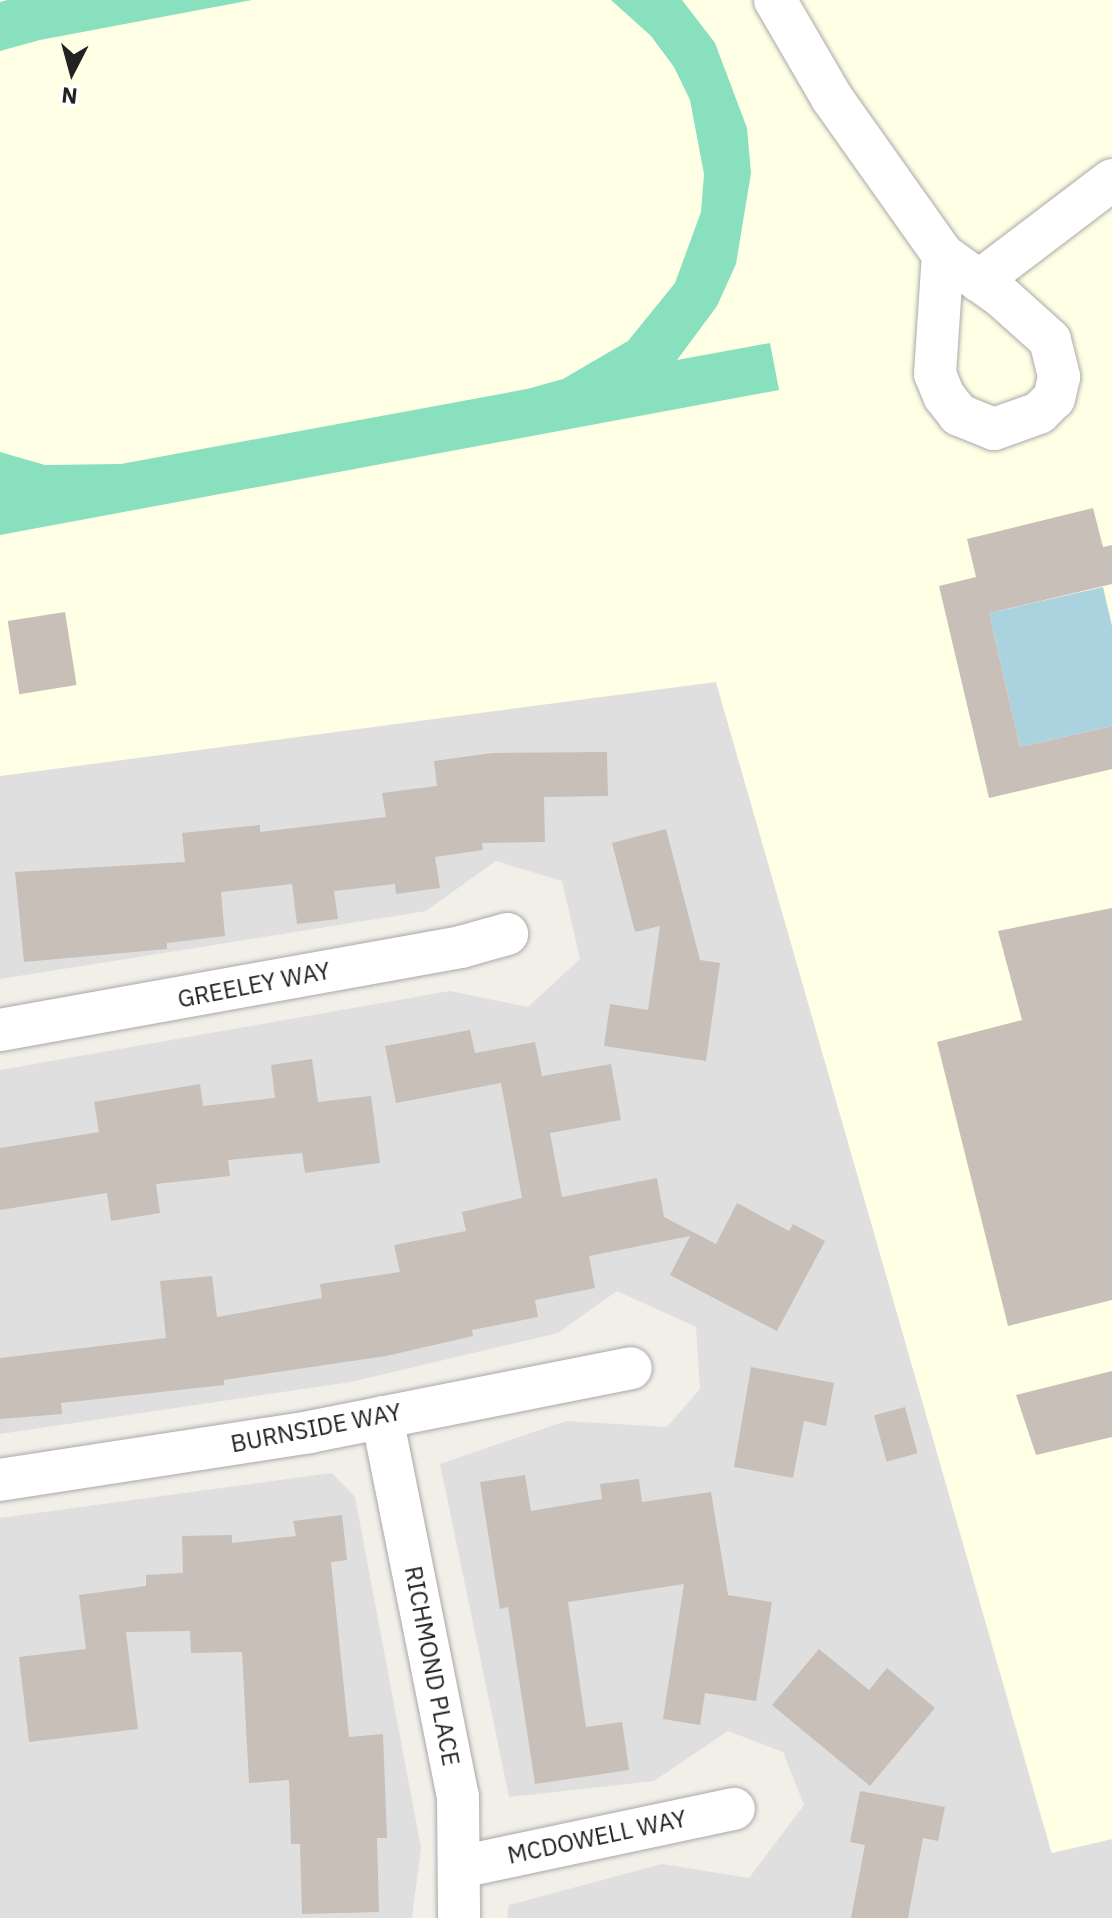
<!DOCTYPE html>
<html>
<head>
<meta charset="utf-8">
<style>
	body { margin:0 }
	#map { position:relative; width:1112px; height:1918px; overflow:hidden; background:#f2efe9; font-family:"IBM Plex Sans",sans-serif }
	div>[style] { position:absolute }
	.residential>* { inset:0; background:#e0dfdf }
	.education>* { inset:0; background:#ffffe5 }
	.pitch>* { inset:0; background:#88e0be }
	.water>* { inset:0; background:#aad3df }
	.building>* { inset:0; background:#c7bfb8; transform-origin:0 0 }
	.roads { filter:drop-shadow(0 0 2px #a9a9a9) drop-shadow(0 0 2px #a9a9a9) }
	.minor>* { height:42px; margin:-21px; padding:0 21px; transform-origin:21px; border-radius:21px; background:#fff }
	span { translate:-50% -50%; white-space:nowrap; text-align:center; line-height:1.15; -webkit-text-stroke:7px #fff; paint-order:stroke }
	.street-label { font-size:24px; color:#222 }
	.north { position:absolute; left:32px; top:32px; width:80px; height:80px; -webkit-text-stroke:6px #fff; paint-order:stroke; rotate:186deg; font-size:22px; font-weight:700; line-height:32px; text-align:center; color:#222 }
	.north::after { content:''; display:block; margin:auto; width:28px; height:36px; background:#222; clip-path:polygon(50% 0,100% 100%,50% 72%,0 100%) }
</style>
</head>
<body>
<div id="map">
	<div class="residential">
		<div style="clip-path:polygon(716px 681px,1051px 1852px,1112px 1839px,1112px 1918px,507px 1918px,509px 1905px,662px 1864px,749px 1878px,804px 1805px,783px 1752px,728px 1731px,654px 1781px,509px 1797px,440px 1464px,566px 1421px,667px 1427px,700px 1389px,696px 1327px,617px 1291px,558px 1333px,351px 1382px,0 1434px,0 1070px,450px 991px,528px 1007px,580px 959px,562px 881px,496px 861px,426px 911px,0 979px,0 776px)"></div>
		<div style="clip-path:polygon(332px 1473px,355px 1497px,421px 1848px,412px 1918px,0 1918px,0 1518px)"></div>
	</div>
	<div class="education">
		<div style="clip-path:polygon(0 0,1112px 0,1112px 1839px,1052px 1853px,716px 682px,0 776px)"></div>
	</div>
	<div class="pitch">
		<div style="clip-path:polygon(252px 0,40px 40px,0 51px,0 2px,7px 0)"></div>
		<div style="clip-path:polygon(611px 0,682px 0,715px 43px,747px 128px,751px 173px,736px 264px,717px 306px,677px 360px,770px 343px,779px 390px,0 535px,0 452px,45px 465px,121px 464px,527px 389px,563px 379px,628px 341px,675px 283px,701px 212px,704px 174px,690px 100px,674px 67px,651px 36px)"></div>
	</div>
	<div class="water">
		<div style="clip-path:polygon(1103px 587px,1112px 626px,1112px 726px,1020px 747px,989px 613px)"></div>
	</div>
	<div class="building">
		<div style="clip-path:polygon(1093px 508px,1103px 547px,1112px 545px,1112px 584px,989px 613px,1020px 747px,1112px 726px,1112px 769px,989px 798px,939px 586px,976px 577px,967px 539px)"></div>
		<div style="left:65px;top:612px;width:74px;height:58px;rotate:81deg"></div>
		<div style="clip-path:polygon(607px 752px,608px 796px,544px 797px,545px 842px,482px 843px,483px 850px,435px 857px,440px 888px,396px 894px,395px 884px,334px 891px,338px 919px,297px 924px,292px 884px,221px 892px,225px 936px,167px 943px,167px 949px,24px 962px,15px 872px,185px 862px,182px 833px,260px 825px,260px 832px,386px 817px,382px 793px,437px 786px,434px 761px,492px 753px)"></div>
		<div style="clip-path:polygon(666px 829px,700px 960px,720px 963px,706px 1061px,604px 1046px,610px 1004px,648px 1010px,660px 926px,635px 932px,612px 843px)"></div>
		<div style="clip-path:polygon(1112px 908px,1112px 1300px,1008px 1326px,937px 1042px,1022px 1020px,998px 931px)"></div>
		<div style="clip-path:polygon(470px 1030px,475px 1053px,535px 1042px,542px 1076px,611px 1064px,621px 1120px,550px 1133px,562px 1197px,657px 1178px,664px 1217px,716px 1244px,737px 1203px,789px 1231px,793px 1224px,825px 1241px,777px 1331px,670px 1275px,690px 1236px,589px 1256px,595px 1288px,535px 1300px,538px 1317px,472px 1330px,473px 1336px,386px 1356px,224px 1380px,224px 1385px,61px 1403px,62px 1414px,0 1419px,0 1358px,166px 1338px,160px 1281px,212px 1276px,217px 1317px,322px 1298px,320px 1284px,400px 1272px,394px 1245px,466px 1231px,462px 1212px,522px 1198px,501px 1083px,396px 1103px,385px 1046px)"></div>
		<div style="clip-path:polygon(312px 1059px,318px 1102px,371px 1096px,380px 1163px,305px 1173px,302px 1153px,228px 1160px,230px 1176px,156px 1184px,160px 1213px,111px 1221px,107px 1193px,0 1210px,0 1148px,99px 1132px,94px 1102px,200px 1084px,203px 1106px,275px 1098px,271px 1065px)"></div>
		<div style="clip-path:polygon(751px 1367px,834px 1383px,826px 1426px,804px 1421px,793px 1478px,734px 1467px)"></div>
		<div style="clip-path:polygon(1112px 1371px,1112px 1437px,1036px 1455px,1016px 1395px)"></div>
		<div style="left:905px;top:1407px;width:48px;height:32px;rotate:75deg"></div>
		<div style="clip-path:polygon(525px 1475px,531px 1511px,602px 1499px,600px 1484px,639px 1479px,642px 1502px,711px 1492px,728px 1595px,772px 1602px,756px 1701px,705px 1693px,700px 1725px,663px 1719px,684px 1584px,568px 1602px,586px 1727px,622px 1722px,629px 1770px,535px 1784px,508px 1607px,500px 1609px,480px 1482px)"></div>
		<div style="clip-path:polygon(342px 1515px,347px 1560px,331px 1562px,349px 1737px,383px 1734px,387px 1838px,377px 1838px,379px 1912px,302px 1914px,300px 1844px,291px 1844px,289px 1780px,249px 1783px,242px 1652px,191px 1653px,190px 1631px,126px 1632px,138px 1729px,29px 1742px,19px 1657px,86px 1649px,79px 1595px,146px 1586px,146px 1575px,183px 1573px,182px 1536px,232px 1535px,232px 1543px,296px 1536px,293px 1521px)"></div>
		<div style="clip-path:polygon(819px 1649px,869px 1690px,887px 1668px,935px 1708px,870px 1786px,772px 1705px)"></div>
		<div style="clip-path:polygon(860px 1791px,945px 1807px,938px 1841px,923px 1838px,908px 1918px,851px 1918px,865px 1845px,850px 1842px)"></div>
	</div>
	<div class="roads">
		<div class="minor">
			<div style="left:775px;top:0;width:113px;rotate:59.8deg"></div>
			<div style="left:832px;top:98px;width:192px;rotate:54.7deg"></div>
			<div style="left:943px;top:255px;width:71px;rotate:35.3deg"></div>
			<div style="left:1001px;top:296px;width:66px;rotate:41.9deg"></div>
			<div style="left:1050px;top:340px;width:38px;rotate:76deg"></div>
			<div style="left:1059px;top:377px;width:22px;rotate:103deg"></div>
			<div style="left:1054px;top:398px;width:21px;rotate:135deg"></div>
			<div style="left:1039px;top:413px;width:48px;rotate:160.4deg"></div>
			<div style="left:994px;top:429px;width:38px;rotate:-158deg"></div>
			<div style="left:959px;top:415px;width:24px;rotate:-128deg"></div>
			<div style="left:944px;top:396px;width:24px;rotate:-112deg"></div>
			<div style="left:935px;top:374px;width:119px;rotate:-86.2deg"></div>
			<div style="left:979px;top:281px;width:167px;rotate:-37.2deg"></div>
			<div style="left:0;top:1030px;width:468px;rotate:-10.2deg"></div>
			<div style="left:461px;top:947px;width:48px;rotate:-15.8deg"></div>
			<div style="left:382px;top:1417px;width:387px;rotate:78.7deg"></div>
			<div style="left:458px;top:1796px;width:122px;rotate:89.5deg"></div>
			<div style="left:0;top:1480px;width:313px;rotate:-8.8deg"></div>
			<div style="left:309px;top:1432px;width:328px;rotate:-11.2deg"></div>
			<div style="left:460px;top:1867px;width:280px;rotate:-12deg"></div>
		</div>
	</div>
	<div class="street-label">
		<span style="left:254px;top:985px;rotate:-11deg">GREELEY WAY</span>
		<span style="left:316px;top:1428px;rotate:-11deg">BURNSIDE WAY</span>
		<span style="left:432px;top:1666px;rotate:79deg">RICHMOND PLACE</span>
		<span style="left:597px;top:1837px;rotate:-12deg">MCDOWELL WAY</span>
	</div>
	<div class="north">N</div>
</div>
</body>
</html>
